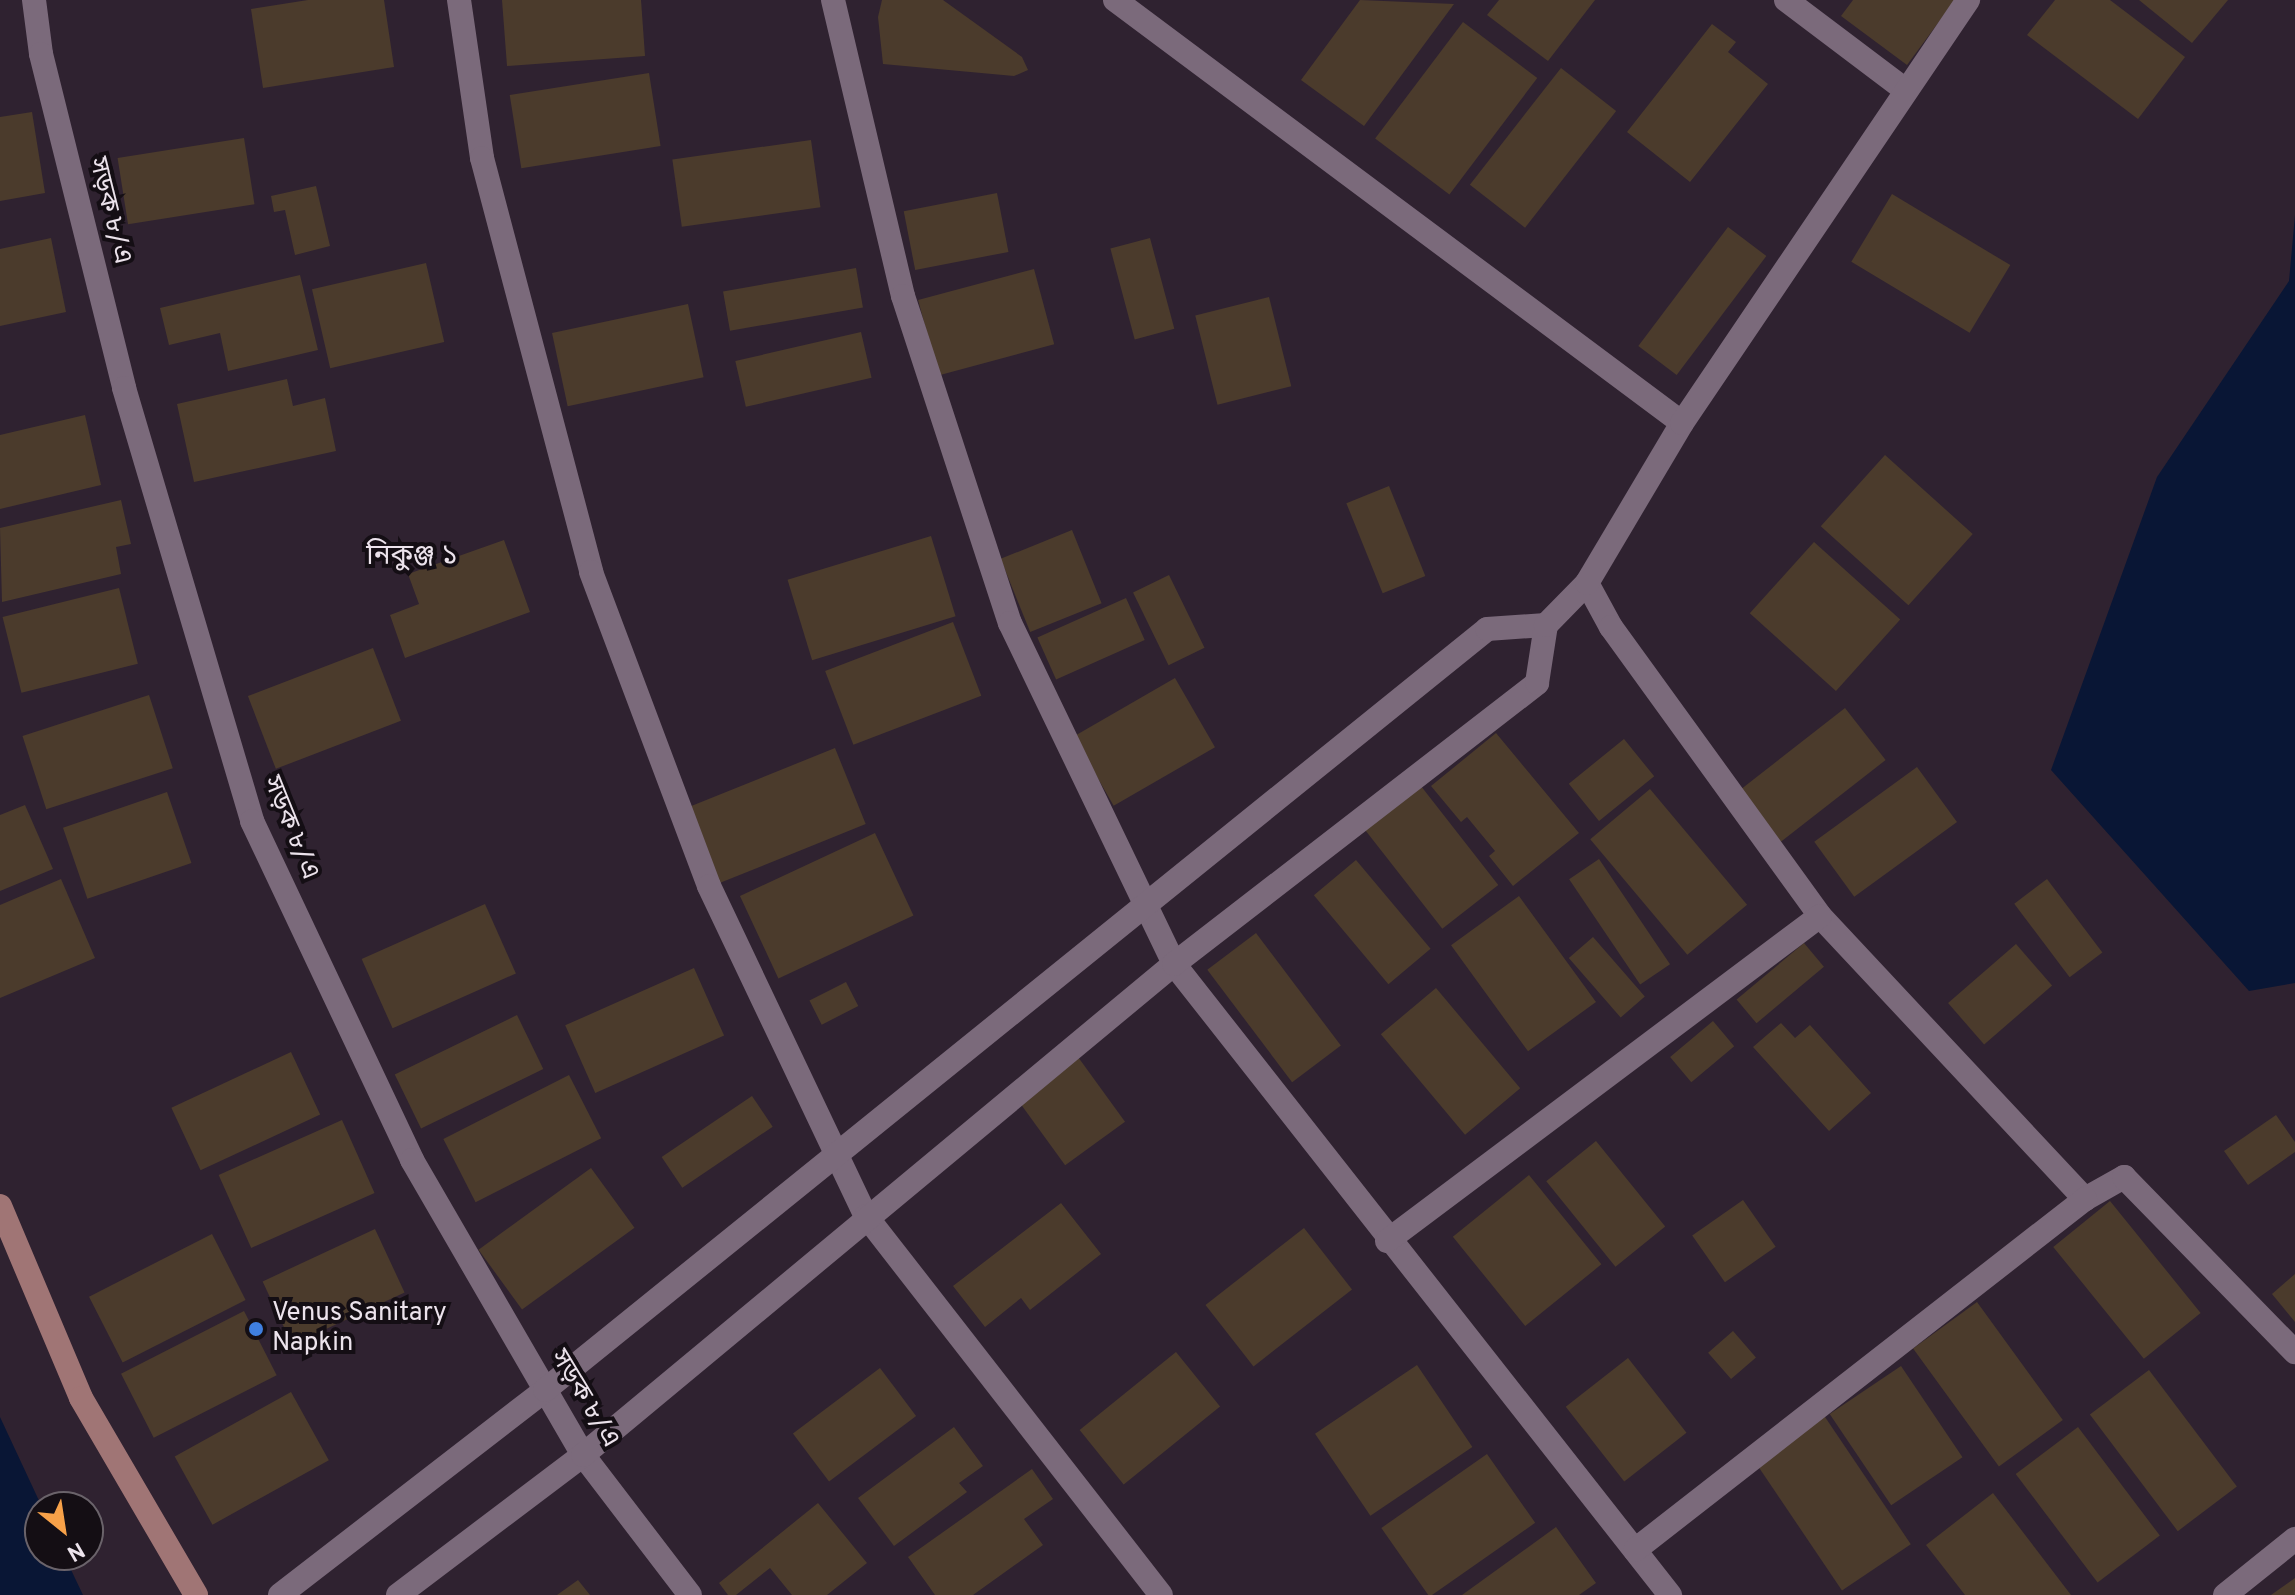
<!DOCTYPE html>
<html>
<head>
<meta charset="utf-8">
<style>
	body { margin:0 }
	#map { position:relative; width:2295px; height:1595px; overflow:hidden; background:#2f2230; font-family:Overpass,"Noto Sans Bengali",sans-serif }
	div>[style] { position:absolute }
	.water>* { inset:0; background:#091635 }
	.building>* { inset:0; background:#4b3b2c; transform-origin:0 0 }
	.street>* { height:24px; margin:-12px; padding:0 12px; transform-origin:12px; border-radius:12px; background:#7b6a7b }
	.secondary>* { height:24px; margin:-12px; padding:0 12px; transform-origin:12px; border-radius:12px; background:#a07575 }
	.dots>* { width:22px; height:22px; translate:-50% -50%; box-sizing:border-box; border:4px solid #140e14; border-radius:50% }
	span { translate:-50% -50%; white-space:nowrap; text-align:center; line-height:1.15; -webkit-text-stroke:8px #140e14; paint-order:stroke }
	.street-label { font-size:26px; color:#ece3ec }
	.poi-label { font-size:26px; color:#ece3ec }
	.left { translate:0 -50%; text-align:left }
	.neighbourhood-label { font-size:28px; color:#ece3ec }
	.north { position:absolute; left:24px; top:1491px; width:80px; height:80px; box-sizing:border-box; background:#140e14; border:2px solid #6a636a; border-radius:50%; rotate:150deg; font-size:22px; font-weight:700; line-height:32px; text-align:center; color:#ece3ec }
	.north::after { content:''; display:block; margin:auto; width:28px; height:36px; background:#f7a149; clip-path:polygon(50% 0,100% 100%,50% 72%,0 100%) }
</style>
</head>
<body>
<div id="map">
	<div class="water">
		<div style="clip-path:polygon(2295px 215px,2295px 983px,2249px 991px,2051px 770px,2157px 477px,2289px 281px)"></div>
		<div style="clip-path:polygon(0 1417px,42px 1507px,40px 1555px,64px 1555px,83px 1595px,0 1595px)"></div>
	</div>
	<div class="building">
		<div style="clip-path:polygon(308px 0,384px 0,394px 67px,263px 88px,251px 9px)"></div>
		<div style="clip-path:polygon(502px 0,641px 0,645px 56px,507px 66px)"></div>
		<div style="clip-path:polygon(882px 0,943px 0,1022px 57px,1028px 70px,1014px 76px,883px 64px,878px 17px)"></div>
		<div style="clip-path:polygon(1360px 0,1454px 4px,1364px 126px,1301px 80px)"></div>
		<div style="clip-path:polygon(1499px 0,1595px 0,1548px 61px,1487px 15px)"></div>
		<div style="clip-path:polygon(1853px 0,1955px 0,1907px 65px,1841px 16px)"></div>
		<div style="clip-path:polygon(2055px 0,2110px 0,2185px 57px,2138px 119px,2027px 35px)"></div>
		<div style="clip-path:polygon(2139px 0,2228px 0,2192px 43px)"></div>
		<div style="left:1463px;top:22px;width:93px;height:146px;rotate:37deg"></div>
		<div style="clip-path:polygon(1712px 24px,1736px 42px,1728px 52px,1768px 84px,1690px 182px,1627px 132px)"></div>
		<div style="left:1561px;top:68px;width:70px;height:148px;rotate:38deg"></div>
		<div style="left:649px;top:73px;width:74px;height:141px;rotate:81deg"></div>
		<div style="clip-path:polygon(32px 112px,45px 193px,0 201px,0 117px)"></div>
		<div style="left:244px;top:138px;width:67px;height:128px;rotate:81deg"></div>
		<div style="left:811px;top:140px;width:68px;height:140px;rotate:82deg"></div>
		<div style="clip-path:polygon(316px 186px,330px 246px,295px 255px,285px 210px,274px 212px,271px 196px)"></div>
		<div style="left:997px;top:193px;width:60px;height:95px;rotate:79deg"></div>
		<div style="left:1892px;top:194px;width:138px;height:79px;rotate:31deg"></div>
		<div style="left:1728px;top:227px;width:48px;height:149px;rotate:37deg"></div>
		<div style="clip-path:polygon(51px 238px,66px 312px,0 326px,0 249px)"></div>
		<div style="left:1150px;top:238px;width:94px;height:41px;rotate:75deg"></div>
		<div style="left:426px;top:263px;width:81px;height:117px;rotate:77deg"></div>
		<div style="left:856px;top:268px;width:40px;height:135px;rotate:80deg"></div>
		<div style="left:1034px;top:269px;width:78px;height:120px;rotate:75deg"></div>
		<div style="clip-path:polygon(300px 275px,318px 350px,228px 371px,220px 333px,169px 345px,160px 308px)"></div>
		<div style="left:1269px;top:297px;width:92px;height:76px;rotate:76deg"></div>
		<div style="left:688px;top:304px;width:75px;height:139px;rotate:78deg"></div>
		<div style="left:861px;top:332px;width:47px;height:129px;rotate:77deg"></div>
		<div style="clip-path:polygon(287px 379px,293px 406px,325px 398px,336px 451px,194px 482px,177px 404px)"></div>
		<div style="clip-path:polygon(85px 415px,101px 485px,0 509px,0 435px)"></div>
		<div style="left:1885px;top:455px;width:118px;height:96px;rotate:42deg"></div>
		<div style="left:1389px;top:486px;width:97px;height:46px;rotate:68deg"></div>
		<div style="clip-path:polygon(121px 500px,131px 544px,116px 547px,121px 574px,2px 602px,0 528px)"></div>
		<div style="left:1072px;top:530px;width:79px;height:77px;rotate:68deg"></div>
		<div style="left:931px;top:536px;width:84px;height:150px;rotate:73deg"></div>
		<div style="clip-path:polygon(504px 540px,530px 612px,405px 658px,390px 615px,419px 604px,408px 574px)"></div>
		<div style="left:1814px;top:542px;width:116px;height:96px;rotate:42deg"></div>
		<div style="left:1169px;top:575px;width:81px;height:40px;rotate:64deg"></div>
		<div style="left:119px;top:588px;width:78px;height:120px;rotate:76deg"></div>
		<div style="left:1126px;top:598px;width:46px;height:97px;rotate:66deg"></div>
		<div style="left:953px;top:622px;width:79px;height:137px;rotate:69deg"></div>
		<div style="left:373px;top:648px;width:78px;height:134px;rotate:69deg"></div>
		<div style="left:1175px;top:678px;width:80px;height:117px;rotate:60deg"></div>
		<div style="left:149px;top:695px;width:77px;height:133px;rotate:72deg"></div>
		<div style="left:1845px;top:708px;width:66px;height:141px;rotate:52deg"></div>
		<div style="clip-path:polygon(1496px 733px,1579px 833px,1513px 886px,1489px 856px,1495px 851px,1467px 817px,1461px 822px,1431px 786px)"></div>
		<div style="left:1624px;top:739px;width:48px;height:71px;rotate:51deg"></div>
		<div style="left:835px;top:748px;width:82px;height:165px;rotate:68deg"></div>
		<div style="left:1917px;top:767px;width:68px;height:127px;rotate:54deg"></div>
		<div style="left:1417px;top:781px;width:132px;height:71px;rotate:52deg"></div>
		<div style="left:1650px;top:789px;width:151px;height:78px;rotate:50deg"></div>
		<div style="left:167px;top:792px;width:75px;height:110px;rotate:71deg"></div>
		<div style="clip-path:polygon(25px 805px,53px 869px,0 891px,0 815px)"></div>
		<div style="left:875px;top:833px;width:91px;height:149px;rotate:65deg"></div>
		<div style="left:1599px;top:859px;width:127px;height:36px;rotate:56deg"></div>
		<div style="left:1356px;top:860px;width:116px;height:55px;rotate:50deg"></div>
		<div style="clip-path:polygon(61px 879px,95px 958px,0 998px,0 905px)"></div>
		<div style="left:2047px;top:879px;width:92px;height:41px;rotate:53deg"></div>
		<div style="left:1519px;top:896px;width:131px;height:84px;rotate:54deg"></div>
		<div style="left:485px;top:904px;width:76px;height:135px;rotate:66deg"></div>
		<div style="left:1256px;top:933px;width:141px;height:61px;rotate:53deg"></div>
		<div style="left:1593px;top:937px;width:79px;height:32px;rotate:49deg"></div>
		<div style="left:1804px;top:943px;width:31px;height:88px;rotate:50deg"></div>
		<div style="left:2016px;top:944px;width:55px;height:90px;rotate:49deg"></div>
		<div style="left:694px;top:968px;width:74px;height:141px;rotate:66deg"></div>
		<div style="left:846px;top:982px;width:27px;height:41px;rotate:63deg"></div>
		<div style="left:1436px;top:988px;width:131px;height:72px;rotate:50deg"></div>
		<div style="left:517px;top:1015px;width:60px;height:136px;rotate:64deg"></div>
		<div style="left:1713px;top:1021px;width:33px;height:56px;rotate:50deg"></div>
		<div style="clip-path:polygon(1781px 1023px,1795px 1038px,1810px 1025px,1871px 1093px,1829px 1131px,1753px 1047px)"></div>
		<div style="left:291px;top:1052px;width:69px;height:132px;rotate:65deg"></div>
		<div style="left:1078px;top:1057px;width:80px;height:74px;rotate:54deg"></div>
		<div style="left:569px;top:1075px;width:71px;height:141px;rotate:63deg"></div>
		<div style="left:752px;top:1096px;width:37px;height:109px;rotate:56deg"></div>
		<div style="clip-path:polygon(2276px 1115px,2295px 1142px,2295px 1152px,2248px 1185px,2224px 1151px)"></div>
		<div style="left:342px;top:1120px;width:80px;height:135px;rotate:66deg"></div>
		<div style="left:1596px;top:1141px;width:110px;height:64px;rotate:51deg"></div>
		<div style="left:591px;top:1168px;width:74px;height:139px;rotate:54deg"></div>
		<div style="left:1529px;top:1175px;width:115px;height:98px;rotate:51deg"></div>
		<div style="left:1743px;top:1200px;width:57px;height:62px;rotate:55deg"></div>
		<div style="left:2110px;top:1201px;width:144px;height:73px;rotate:51deg"></div>
		<div style="clip-path:polygon(1061px 1203px,1101px 1254px,1030px 1310px,1021px 1298px,985px 1327px,953px 1286px)"></div>
		<div style="left:1304px;top:1228px;width:78px;height:125px;rotate:52deg"></div>
		<div style="left:375px;top:1229px;width:70px;height:124px;rotate:65deg"></div>
		<div style="left:212px;top:1234px;width:74px;height:138px;rotate:63deg"></div>
		<div style="clip-path:polygon(2295px 1274px,2295px 1322px,2272px 1294px)"></div>
		<div style="left:1977px;top:1302px;width:146px;height:79px;rotate:54deg"></div>
		<div style="left:244px;top:1311px;width:72px;height:138px;rotate:63deg"></div>
		<div style="left:1733px;top:1331px;width:35px;height:33px;rotate:49deg"></div>
		<div style="left:1176px;top:1352px;width:70px;height:124px;rotate:51deg"></div>
		<div style="left:1628px;top:1358px;width:95px;height:79px;rotate:52deg"></div>
		<div style="left:1417px;top:1365px;width:99px;height:123px;rotate:56deg"></div>
		<div style="left:1901px;top:1366px;width:110px;height:86px;rotate:56deg"></div>
		<div style="left:880px;top:1368px;width:60px;height:109px;rotate:53deg"></div>
		<div style="left:2149px;top:1370px;width:146px;height:74px;rotate:53deg"></div>
		<div style="left:291px;top:1392px;width:78px;height:133px;rotate:61deg"></div>
		<div style="left:1823px;top:1414px;width:157px;height:83px;rotate:56deg"></div>
		<div style="clip-path:polygon(954px 1427px,983px 1466px,959px 1483px,967px 1492px,894px 1546px,858px 1498px)"></div>
		<div style="left:2078px;top:1427px;width:136px;height:78px;rotate:53deg"></div>
		<div style="left:1487px;top:1454px;width:84px;height:129px;rotate:55deg"></div>
		<div style="clip-path:polygon(1032px 1469px,1053px 1499px,1024px 1519px,1043px 1545px,973px 1595px,935px 1595px,908px 1557px)"></div>
		<div style="clip-path:polygon(1993px 1493px,2071px 1595px,1965px 1595px,1926px 1545px)"></div>
		<div style="clip-path:polygon(818px 1503px,867px 1563px,827px 1595px,792px 1595px,770px 1568px,736px 1595px,728px 1595px,719px 1583px)"></div>
		<div style="clip-path:polygon(1556px 1527px,1596px 1583px,1579px 1595px,1462px 1595px)"></div>
		<div style="clip-path:polygon(2295px 1578px,2295px 1595px,2271px 1595px)"></div>
		<div style="clip-path:polygon(578px 1580px,590px 1595px,557px 1595px)"></div>
	</div>
	<div class="street">
		<div style="left:34px;top:0;width:54px;rotate:82.6deg"></div>
		<div style="left:41px;top:54px;width:344px;rotate:76deg"></div>
		<div style="left:124px;top:388px;width:452px;rotate:73.5deg"></div>
		<div style="left:252px;top:821px;width:375px;rotate:64.7deg"></div>
		<div style="left:412px;top:1160px;width:341px;rotate:59.9deg"></div>
		<div style="left:583px;top:1455px;width:176px;rotate:52.6deg"></div>
		<div style="left:459px;top:0;width:160px;rotate:81.7deg"></div>
		<div style="left:482px;top:158px;width:428px;rotate:75.2deg"></div>
		<div style="left:591px;top:572px;width:335px;rotate:69.4deg"></div>
		<div style="left:709px;top:886px;width:365px;rotate:64.6deg"></div>
		<div style="left:866px;top:1216px;width:480px;rotate:52.1deg"></div>
		<div style="left:833px;top:0;width:304px;rotate:76.7deg"></div>
		<div style="left:903px;top:296px;width:344px;rotate:71.9deg"></div>
		<div style="left:1010px;top:623px;width:378px;rotate:64.3deg"></div>
		<div style="left:1174px;top:964px;width:803px;rotate:51.83deg"></div>
		<div style="left:1115px;top:0;width:707px;rotate:36.72deg"></div>
		<div style="left:1786px;top:0;width:148px;rotate:37deg"></div>
		<div style="left:1587px;top:583px;width:50px;rotate:61.4deg"></div>
		<div style="left:1611px;top:627px;width:357px;rotate:54.1deg"></div>
		<div style="left:1820px;top:916px;width:388px;rotate:46.9deg"></div>
		<div style="left:2085px;top:1199px;width:45px;rotate:-29.4deg"></div>
		<div style="left:2124px;top:1177px;width:245px;rotate:45.7deg"></div>
		<div style="left:1387px;top:1241px;width:541px;rotate:-36.89deg"></div>
		<div style="left:1635px;top:1550px;width:571px;rotate:-37.95deg"></div>
		<div style="left:280px;top:1595px;width:335px;rotate:-37.7deg"></div>
		<div style="left:545px;top:1390px;width:1211px;rotate:-38.93deg"></div>
		<div style="left:1487px;top:629px;width:59px;rotate:-3.9deg"></div>
		<div style="left:398px;top:1595px;width:232px;rotate:-37.1deg"></div>
		<div style="left:583px;top:1455px;width:768px;rotate:-39.72deg"></div>
		<div style="left:1174px;top:964px;width:459px;rotate:-37.7deg"></div>
		<div style="left:1537px;top:683px;width:59px;rotate:-81.2deg"></div>
		<div style="left:1546px;top:625px;width:59px;rotate:-45.7deg"></div>
		<div style="left:1587px;top:583px;width:186px;rotate:-59.3deg"></div>
		<div style="left:1682px;top:423px;width:511px;rotate:-55.94deg"></div>
		<div style="left:2225px;top:1595px;width:90px;rotate:-38.7deg"></div>
	</div>
	<div class="secondary">
		<div style="left:0;top:1206px;width:208px;rotate:67.1deg"></div>
		<div style="left:81px;top:1398px;width:228px;rotate:59.7deg"></div>
	</div>
	<div class="dots">
		<div style="left:256px;top:1329px;background:#3f7fe0"></div>
	</div>
	<div class="street-label">
		<span style="left:109px;top:211px;rotate:76deg">সড়ক ৮/এ</span>
		<span style="left:290px;top:828px;rotate:68deg">সড়ক ৮/এ</span>
		<span style="left:584px;top:1399px;rotate:59deg">সড়ক ৮/এ</span>
	</div>
	<div class="poi-label">
		<span class="left" style="left:272px;top:1329px">Venus Sanitary<br>Napkin</span>
	</div>
	<div class="neighbourhood-label">
		<span style="left:412px;top:557px">নিকুঞ্জ ১</span>
	</div>
	<div class="north">N</div>
</div>
</body>
</html>
